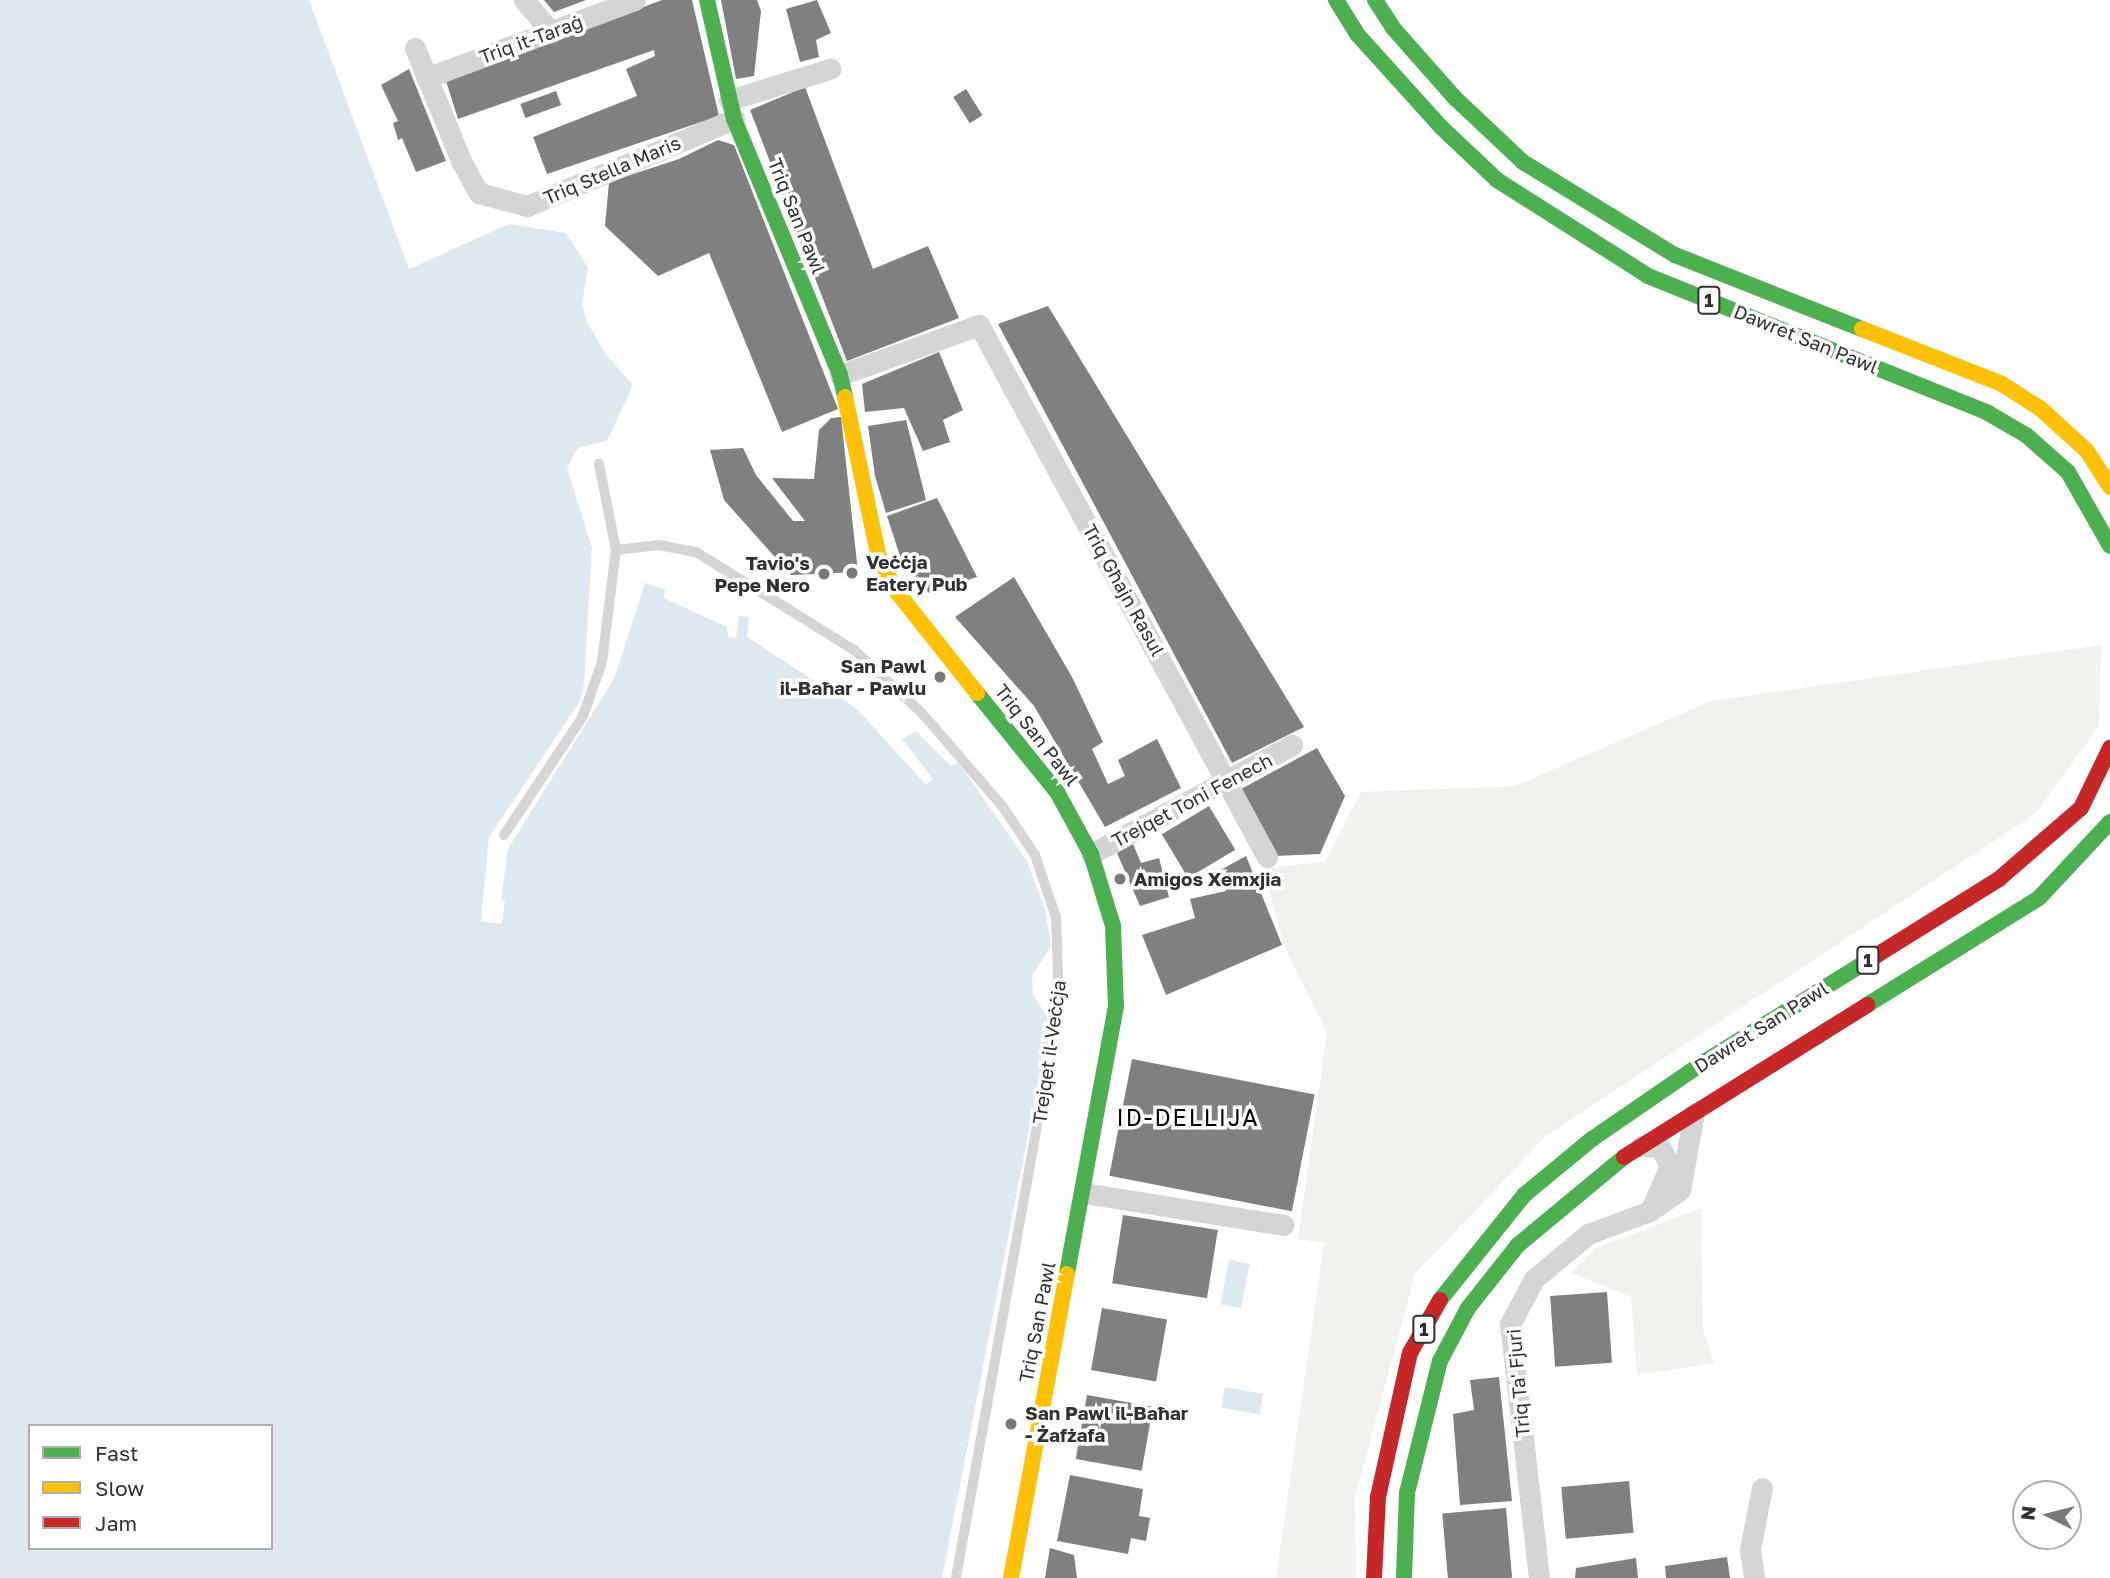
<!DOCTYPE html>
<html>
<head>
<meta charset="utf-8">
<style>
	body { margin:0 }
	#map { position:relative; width:2110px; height:1578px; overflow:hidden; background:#fff; font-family:"Golos Text",sans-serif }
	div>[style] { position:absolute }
	.green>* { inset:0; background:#f0f3ed }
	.water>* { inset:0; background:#dde9f0; transform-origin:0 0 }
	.building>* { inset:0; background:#808080; transform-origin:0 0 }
	.lane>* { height:10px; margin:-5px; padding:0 5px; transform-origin:5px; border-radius:5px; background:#d5d5d5 }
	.street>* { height:21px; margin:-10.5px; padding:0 10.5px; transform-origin:10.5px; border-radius:10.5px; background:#d5d5d5 }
	.fast>* { height:16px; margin:-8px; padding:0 8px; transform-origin:8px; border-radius:8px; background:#4caf50 }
	.slow>* { height:16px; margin:-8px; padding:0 8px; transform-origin:8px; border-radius:8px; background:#ffc107 }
	.jam>* { height:16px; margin:-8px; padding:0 8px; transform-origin:8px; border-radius:8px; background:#c62828 }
	.dots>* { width:19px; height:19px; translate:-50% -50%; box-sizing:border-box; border:4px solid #fff; border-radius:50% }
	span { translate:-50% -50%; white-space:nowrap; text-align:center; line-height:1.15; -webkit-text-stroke:7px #fff; paint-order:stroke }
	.shield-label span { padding:2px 5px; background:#fff; border:2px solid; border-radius:5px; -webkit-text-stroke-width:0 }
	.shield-label { font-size:18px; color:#313131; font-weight:700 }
	.street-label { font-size:19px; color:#313131 }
	.poi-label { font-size:19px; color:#313131; font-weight:700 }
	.left { translate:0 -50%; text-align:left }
	.right { translate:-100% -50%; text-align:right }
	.quarter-label { font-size:23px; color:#000; letter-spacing:2px }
	.legend { position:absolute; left:28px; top:1424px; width:245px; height:126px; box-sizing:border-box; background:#fff; border:2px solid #adadad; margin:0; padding:9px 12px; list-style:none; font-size:21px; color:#313131 }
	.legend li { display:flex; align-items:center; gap:14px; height:35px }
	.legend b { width:35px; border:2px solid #adadad }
	.north { position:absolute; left:2012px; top:1480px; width:70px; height:70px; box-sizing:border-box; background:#fff; border:2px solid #adadad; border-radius:50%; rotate:276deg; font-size:19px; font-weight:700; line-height:28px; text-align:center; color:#313131 }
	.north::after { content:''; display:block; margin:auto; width:24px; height:32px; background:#797979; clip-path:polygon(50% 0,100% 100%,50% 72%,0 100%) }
</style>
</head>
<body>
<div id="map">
	<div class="green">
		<div style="clip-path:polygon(2101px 645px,2099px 726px,2035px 814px,1546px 1136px,1415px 1274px,1355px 1497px,1356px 1578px,1276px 1578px,1324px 1243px,1298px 1239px,1327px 1033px,1285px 948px,1263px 868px,1325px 862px,1361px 792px,1515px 786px,1711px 701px)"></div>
		<div style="clip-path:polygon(1701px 1208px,1703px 1330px,1714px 1363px,1637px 1375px,1631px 1297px,1571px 1273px,1596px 1248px)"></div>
	</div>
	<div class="water">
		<div style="clip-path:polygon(evenodd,0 0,309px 0,409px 269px,509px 224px,566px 233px,588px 268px,582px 303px,587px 322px,606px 355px,633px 385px,607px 441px,578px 448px,567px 468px,592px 548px,584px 684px,579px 703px,489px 837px,481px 921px,502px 924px,505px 900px,501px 899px,508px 849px,615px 677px,645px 583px,665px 590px,664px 598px,727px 627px,728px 637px,736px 638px,739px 616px,749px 617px,747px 637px,856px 708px,926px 785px,933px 779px,902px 739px,916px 731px,951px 766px,958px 762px,1027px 861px,1045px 910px,1051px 946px,1032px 976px,1033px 995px,1050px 1021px,942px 1578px,0 1578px,0 0,30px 1426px,271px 1426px,271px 1548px,30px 1548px,30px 1426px)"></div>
		<div style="left:1229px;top:1260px;width:21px;height:45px;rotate:11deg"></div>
		<div style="left:1225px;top:1387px;width:39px;height:21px;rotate:10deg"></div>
	</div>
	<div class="building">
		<div style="clip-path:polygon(544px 0,586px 0,554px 12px)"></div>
		<div style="clip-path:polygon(662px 0,692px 0,719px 116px,547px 174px,533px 137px,637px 96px,626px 69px,655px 56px,654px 50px,458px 119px,446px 81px)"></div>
		<div style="clip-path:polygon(721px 0,757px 0,761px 11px,754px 76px,736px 79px)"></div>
		<div style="clip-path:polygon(817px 0,831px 33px,816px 40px,819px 57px,800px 62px,786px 9px)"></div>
		<div style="clip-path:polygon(409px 69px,446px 161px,416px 172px,402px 138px,398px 140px,393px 123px,398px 121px,381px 85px)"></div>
		<div style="clip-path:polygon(805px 87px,873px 269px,928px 246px,959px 318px,847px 361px,750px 110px)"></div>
		<div style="left:966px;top:89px;width:31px;height:15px;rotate:58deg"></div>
		<div style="left:556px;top:91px;width:15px;height:38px;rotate:70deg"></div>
		<div style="clip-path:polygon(718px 140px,734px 145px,838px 409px,782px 432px,709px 253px,658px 276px,605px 226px,609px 182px,679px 159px)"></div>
		<div style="clip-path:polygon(1048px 306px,1304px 727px,1232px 763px,998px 324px)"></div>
		<div style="clip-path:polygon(939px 352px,963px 410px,943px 420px,950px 442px,923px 451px,904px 408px,865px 412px,862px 384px)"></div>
		<div style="clip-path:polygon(841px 417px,858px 572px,791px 575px,724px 500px,710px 450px,743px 448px,756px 475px,793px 521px,805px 521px,772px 478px,814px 479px,819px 430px,831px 418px)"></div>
		<div style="clip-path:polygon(906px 420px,926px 500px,886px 513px,875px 476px,868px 426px)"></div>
		<div style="clip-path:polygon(937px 498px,977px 577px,929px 593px,901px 559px,887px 516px)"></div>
		<div style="clip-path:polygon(1014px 577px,1072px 677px,1103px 742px,1092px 749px,1108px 784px,1125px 776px,1118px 760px,1157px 739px,1181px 788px,1105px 827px,1034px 706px,955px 617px)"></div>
		<div style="clip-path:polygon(1317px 748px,1345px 796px,1320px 854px,1275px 856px,1241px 789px)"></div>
		<div style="left:1209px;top:806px;width:51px;height:55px;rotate:59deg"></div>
		<div style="clip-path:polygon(1133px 844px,1141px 863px,1159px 858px,1169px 897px,1140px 906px,1117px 853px)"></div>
		<div style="clip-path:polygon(1246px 856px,1282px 945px,1166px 995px,1142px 935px,1195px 918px,1190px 899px,1226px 891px,1215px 873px)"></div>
		<div style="left:1132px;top:1059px;width:186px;height:119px;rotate:11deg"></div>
		<div style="left:1123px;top:1215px;width:96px;height:69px;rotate:9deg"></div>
		<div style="left:1607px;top:1292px;width:71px;height:57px;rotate:86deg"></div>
		<div style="left:1102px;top:1308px;width:66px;height:63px;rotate:10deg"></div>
		<div style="clip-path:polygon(1499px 1377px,1512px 1501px,1460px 1505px,1453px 1414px,1474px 1410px,1470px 1380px)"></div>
		<div style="left:1087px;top:1395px;width:67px;height:65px;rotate:10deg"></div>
		<div style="clip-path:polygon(1070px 1475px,1143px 1489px,1139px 1516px,1150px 1518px,1146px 1541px,1131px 1538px,1128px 1554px,1057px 1541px)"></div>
		<div style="left:1629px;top:1481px;width:52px;height:68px;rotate:85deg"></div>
		<div style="left:1506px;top:1508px;width:70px;height:64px;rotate:85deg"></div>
		<div style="clip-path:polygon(1050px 1548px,1074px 1555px,1077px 1578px,1045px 1578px)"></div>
		<div style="clip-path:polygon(1727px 1557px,1730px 1578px,1666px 1578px,1665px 1566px)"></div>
		<div style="clip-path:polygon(1636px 1558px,1638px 1578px,1575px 1578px,1576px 1568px)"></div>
	</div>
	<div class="lane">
		<div style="left:616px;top:550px;width:43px;rotate:-6.6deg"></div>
		<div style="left:659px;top:545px;width:38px;rotate:11deg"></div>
		<div style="left:696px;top:552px;width:186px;rotate:31.8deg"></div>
		<div style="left:854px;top:650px;width:91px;rotate:42.8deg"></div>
		<div style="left:921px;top:712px;width:125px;rotate:49.2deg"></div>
		<div style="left:1003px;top:807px;width:58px;rotate:56.3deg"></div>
		<div style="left:1035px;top:855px;width:65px;rotate:71.3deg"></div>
		<div style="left:1056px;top:917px;width:86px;rotate:88deg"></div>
		<div style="left:1059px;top:1003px;width:584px;rotate:100.16deg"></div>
		<div style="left:504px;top:835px;width:143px;rotate:-56.4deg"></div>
		<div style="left:583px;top:716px;width:57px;rotate:-70.6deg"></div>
		<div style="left:602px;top:662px;width:113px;rotate:-82.9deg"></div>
		<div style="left:616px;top:550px;width:88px;rotate:-101.2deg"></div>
	</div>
	<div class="street">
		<div style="left:524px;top:0;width:42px;rotate:49.8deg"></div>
		<div style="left:415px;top:48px;width:122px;rotate:67.8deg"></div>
		<div style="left:461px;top:161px;width:37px;rotate:61deg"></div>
		<div style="left:479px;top:193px;width:50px;rotate:15.2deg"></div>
		<div style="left:527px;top:206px;width:225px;rotate:-22.8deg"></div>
		<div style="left:426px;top:78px;width:223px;rotate:-20.5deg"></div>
		<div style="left:729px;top:100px;width:106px;rotate:-17.1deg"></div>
		<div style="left:840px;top:375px;width:148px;rotate:-19.8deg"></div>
		<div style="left:979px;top:325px;width:605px;rotate:61.57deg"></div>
		<div style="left:1091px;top:854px;width:229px;rotate:-28.5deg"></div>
		<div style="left:1641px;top:1146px;width:19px;rotate:3deg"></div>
		<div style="left:1660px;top:1147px;width:21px;rotate:62deg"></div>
		<div style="left:1670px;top:1166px;width:47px;rotate:113.8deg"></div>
		<div style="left:1084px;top:1193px;width:202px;rotate:9.1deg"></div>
		<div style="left:1539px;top:1578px;width:256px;rotate:-96.5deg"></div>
		<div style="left:1510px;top:1324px;width:51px;rotate:-61.9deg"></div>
		<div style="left:1534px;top:1279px;width:70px;rotate:-39.8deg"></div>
		<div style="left:1588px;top:1234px;width:66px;rotate:-20.4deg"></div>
		<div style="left:1650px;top:1211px;width:37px;rotate:-35deg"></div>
		<div style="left:1680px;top:1190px;width:78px;rotate:-79.7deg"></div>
		<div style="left:1754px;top:1578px;width:29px;rotate:-98deg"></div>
		<div style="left:1750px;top:1549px;width:62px;rotate:-78.9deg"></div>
	</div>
	<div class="fast">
		<div style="left:707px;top:0;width:122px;rotate:77.2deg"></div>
		<div style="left:734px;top:119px;width:277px;rotate:67.5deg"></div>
		<div style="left:840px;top:375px;width:23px;rotate:77deg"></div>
		<div style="left:1336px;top:0;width:40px;rotate:58deg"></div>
		<div style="left:1357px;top:34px;width:125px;rotate:47.9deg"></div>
		<div style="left:1441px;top:127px;width:77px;rotate:43.4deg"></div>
		<div style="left:1497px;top:180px;width:179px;rotate:32.4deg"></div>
		<div style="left:1648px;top:276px;width:367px;rotate:21.9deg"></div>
		<div style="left:1988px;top:413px;width:44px;rotate:30.1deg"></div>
		<div style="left:2026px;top:435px;width:56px;rotate:41.4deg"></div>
		<div style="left:2068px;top:472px;width:85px;rotate:60.4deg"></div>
		<div style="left:1375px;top:0;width:33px;rotate:57deg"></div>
		<div style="left:1393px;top:28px;width:94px;rotate:48.5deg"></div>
		<div style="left:1455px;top:98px;width:93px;rotate:43.3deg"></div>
		<div style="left:1523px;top:162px;width:178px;rotate:31.5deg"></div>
		<div style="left:1675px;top:255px;width:201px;rotate:21.6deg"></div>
		<div style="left:977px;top:693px;width:127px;rotate:51.1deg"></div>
		<div style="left:1057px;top:792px;width:71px;rotate:61.3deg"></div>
		<div style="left:1091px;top:854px;width:75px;rotate:73deg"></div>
		<div style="left:1113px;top:926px;width:80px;rotate:87.9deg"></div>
		<div style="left:1116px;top:1006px;width:272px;rotate:100.4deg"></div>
		<div style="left:1867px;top:1005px;width:203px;rotate:-31.9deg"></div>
		<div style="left:2039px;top:898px;width:104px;rotate:-46.9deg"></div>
		<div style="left:1440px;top:1300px;width:134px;rotate:-51.3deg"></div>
		<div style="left:1524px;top:1195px;width:88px;rotate:-39.5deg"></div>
		<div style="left:1592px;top:1139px;width:136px;rotate:-34.5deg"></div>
		<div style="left:1704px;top:1062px;width:203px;rotate:-31.7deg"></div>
		<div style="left:1404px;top:1578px;width:85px;rotate:-88deg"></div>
		<div style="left:1407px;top:1493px;width:136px;rotate:-76deg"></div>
		<div style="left:1440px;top:1361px;width:60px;rotate:-62.2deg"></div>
		<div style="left:1468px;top:1308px;width:80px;rotate:-51.6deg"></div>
		<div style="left:1518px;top:1245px;width:138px;rotate:-39.7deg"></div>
	</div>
	<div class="slow">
		<div style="left:1862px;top:329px;width:150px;rotate:21.4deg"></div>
		<div style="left:2002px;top:384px;width:46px;rotate:32.7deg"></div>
		<div style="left:2041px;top:409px;width:62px;rotate:42.4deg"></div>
		<div style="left:2087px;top:451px;width:43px;rotate:57.4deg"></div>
		<div style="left:845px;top:397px;width:165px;rotate:78.1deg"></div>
		<div style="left:879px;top:558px;width:38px;rotate:62deg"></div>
		<div style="left:897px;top:592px;width:129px;rotate:51.6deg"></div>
		<div style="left:1011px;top:1578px;width:309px;rotate:-79.6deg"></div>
	</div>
	<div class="jam">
		<div style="left:1877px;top:955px;width:144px;rotate:-31.9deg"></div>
		<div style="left:1999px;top:879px;width:108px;rotate:-40.9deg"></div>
		<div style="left:2081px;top:808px;width:67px;rotate:-64.2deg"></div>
		<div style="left:1624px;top:1157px;width:287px;rotate:-32deg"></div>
		<div style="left:1374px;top:1578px;width:81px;rotate:-87.2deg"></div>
		<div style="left:1378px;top:1497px;width:148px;rotate:-77.5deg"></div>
		<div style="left:1410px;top:1353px;width:61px;rotate:-60.5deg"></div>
	</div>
	<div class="dots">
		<div style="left:852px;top:573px;background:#797979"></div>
		<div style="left:824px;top:574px;background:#797979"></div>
		<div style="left:940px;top:677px;background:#797979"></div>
		<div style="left:1120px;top:879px;background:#797979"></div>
		<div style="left:1011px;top:1424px;background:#797979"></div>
	</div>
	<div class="shield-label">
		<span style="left:1709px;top:300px">1</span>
		<span style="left:1868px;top:960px">1</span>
		<span style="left:1424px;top:1329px">1</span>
	</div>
	<div class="street-label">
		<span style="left:531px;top:39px;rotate:-20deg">Triq it-Taraġ</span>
		<span style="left:612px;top:170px;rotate:-23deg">Triq Stella Maris</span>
		<span style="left:797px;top:216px;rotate:68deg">Triq San Pawl</span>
		<span style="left:1806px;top:339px;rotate:22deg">Dawret San Pawl</span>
		<span style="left:1124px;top:590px;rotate:61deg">Triq Għajn Rasul</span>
		<span style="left:1037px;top:735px;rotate:52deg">Triq San Pawl</span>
		<span style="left:1192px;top:800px;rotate:-28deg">Trejqet Toni Fenech</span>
		<span style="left:1761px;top:1027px;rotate:-32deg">Dawret San Pawl</span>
		<span style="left:1049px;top:1052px;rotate:-82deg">Trejqet il-Veċċja</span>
		<span style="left:1037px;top:1322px;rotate:-79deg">Triq San Pawl</span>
		<span style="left:1518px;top:1383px;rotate:-95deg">Triq Ta' Fjuri</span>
	</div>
	<div class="poi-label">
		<span class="left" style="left:866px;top:573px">Veċċja<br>Eatery Pub</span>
		<span class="right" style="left:810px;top:574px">Tavio's<br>Pepe Nero</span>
		<span class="right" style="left:926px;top:677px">San Pawl<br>il-Baħar - Pawlu</span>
		<span class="left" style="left:1134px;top:879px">Amigos Xemxjia</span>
		<span class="left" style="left:1025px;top:1424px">San Pawl il-Baħar<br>- Żafżafa</span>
	</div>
	<div class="quarter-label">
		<span style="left:1188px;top:1117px">ID-DELLIJA</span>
	</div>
	<ul class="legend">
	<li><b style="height:9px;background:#4caf50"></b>Fast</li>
	<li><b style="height:9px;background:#ffc107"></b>Slow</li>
	<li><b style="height:9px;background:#c62828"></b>Jam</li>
	</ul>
	<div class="north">N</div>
</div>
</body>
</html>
